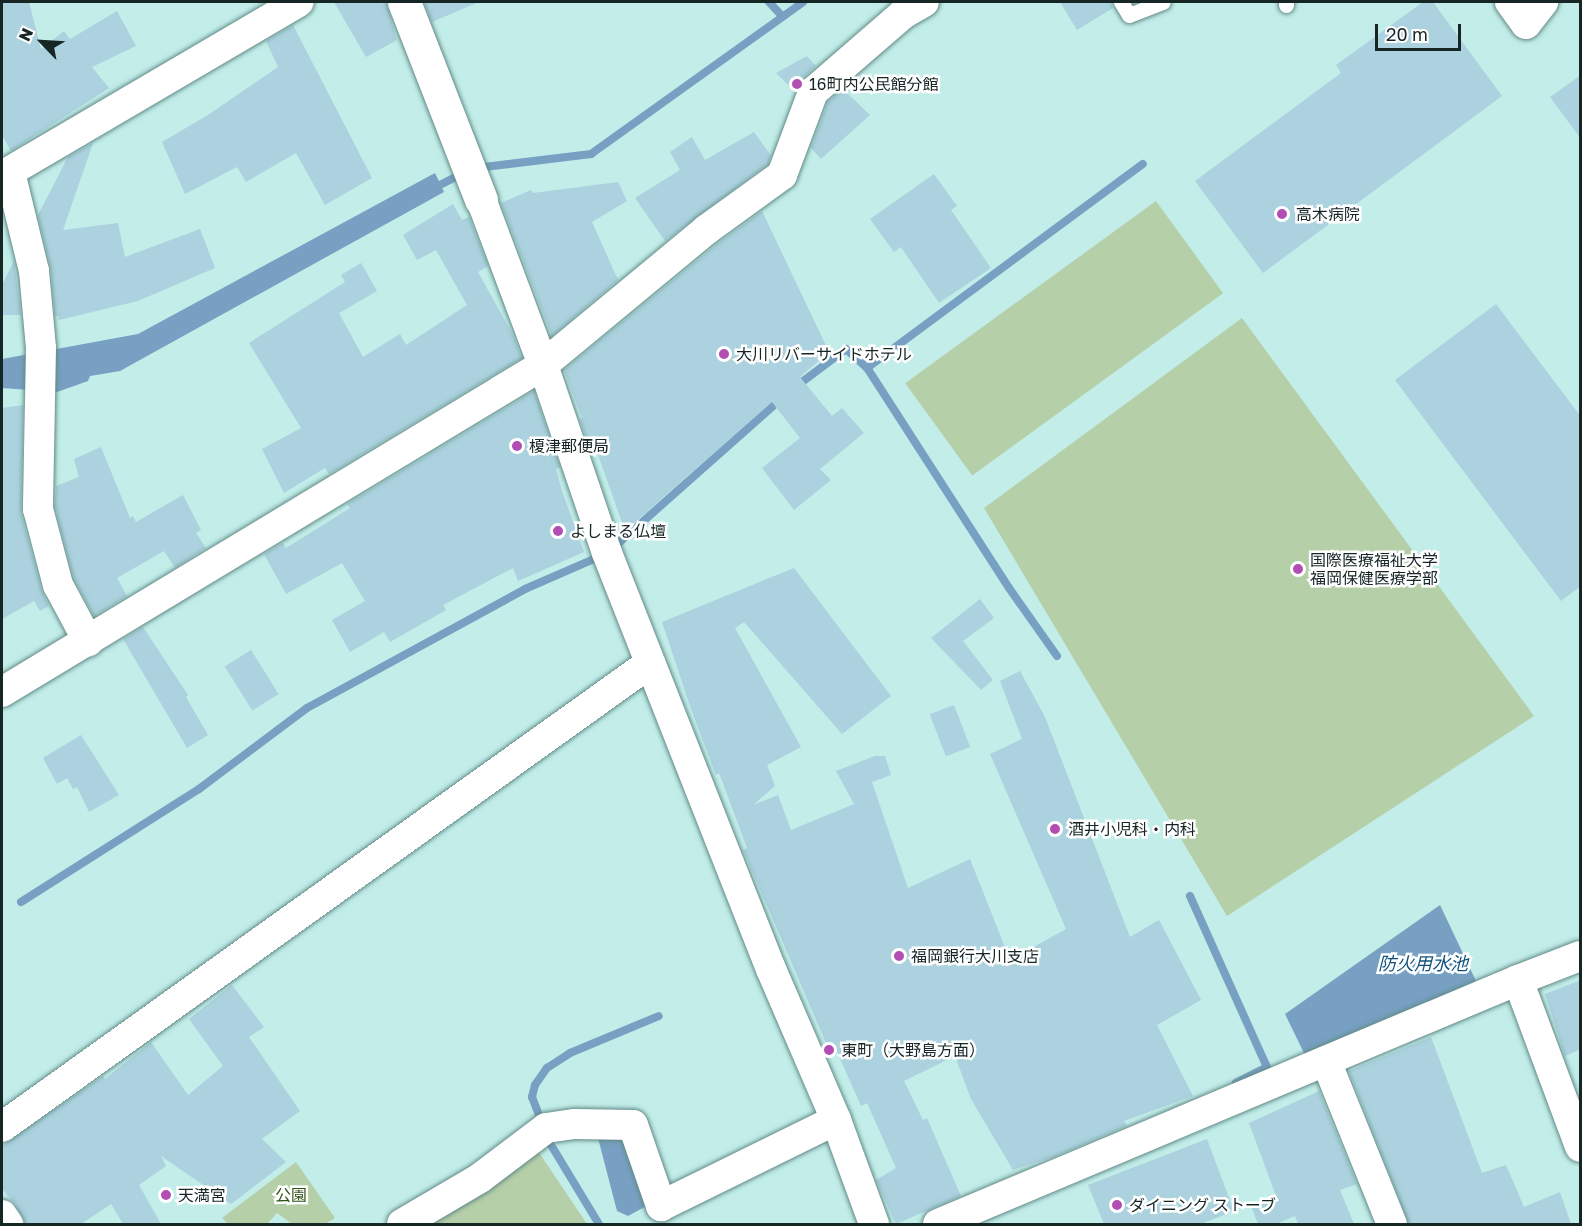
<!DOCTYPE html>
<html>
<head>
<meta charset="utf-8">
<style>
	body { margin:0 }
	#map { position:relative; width:1582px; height:1226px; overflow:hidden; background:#c2ede9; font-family:"Golos Text","Noto Sans JP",sans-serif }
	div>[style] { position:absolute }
	.green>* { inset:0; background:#b5cfa8; transform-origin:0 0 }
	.water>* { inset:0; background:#77a0c2 }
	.stream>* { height:8px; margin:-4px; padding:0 4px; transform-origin:4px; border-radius:4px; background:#77a0c2 }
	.building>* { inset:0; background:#abd2de; transform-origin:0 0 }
	.roads { filter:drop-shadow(0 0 2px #628a87) drop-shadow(0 0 2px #628a87) }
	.lane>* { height:15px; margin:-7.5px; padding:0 7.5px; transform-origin:7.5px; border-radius:7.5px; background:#fff }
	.street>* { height:30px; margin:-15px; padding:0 15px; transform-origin:15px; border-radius:15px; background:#fff }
	.secondary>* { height:33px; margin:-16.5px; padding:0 16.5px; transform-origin:16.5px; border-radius:16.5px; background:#fff }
	.dots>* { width:16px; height:16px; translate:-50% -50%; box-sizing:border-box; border:3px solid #fff; border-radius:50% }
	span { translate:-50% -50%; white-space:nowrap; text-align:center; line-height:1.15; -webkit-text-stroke:5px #fff; paint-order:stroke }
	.poi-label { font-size:16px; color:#162625 }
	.left { translate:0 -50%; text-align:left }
	.park-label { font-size:16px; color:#2e5215 }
	.water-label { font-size:18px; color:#0f517e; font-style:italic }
	.frame { position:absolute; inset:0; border:3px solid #162625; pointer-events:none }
	.north { position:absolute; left:12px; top:12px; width:60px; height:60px; -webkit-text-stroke:4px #fff; paint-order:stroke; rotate:295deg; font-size:16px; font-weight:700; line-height:24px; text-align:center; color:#162625 }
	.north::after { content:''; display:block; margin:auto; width:21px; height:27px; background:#162625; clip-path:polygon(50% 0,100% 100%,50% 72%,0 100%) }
	.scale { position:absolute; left:1375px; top:24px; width:86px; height:27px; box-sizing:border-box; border:3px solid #162625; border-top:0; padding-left:8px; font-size:18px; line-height:21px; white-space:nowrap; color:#162625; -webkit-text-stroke:4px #fff; paint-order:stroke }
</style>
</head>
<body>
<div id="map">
	<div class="green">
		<div style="left:1156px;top:201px;width:114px;height:310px;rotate:54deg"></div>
		<div style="clip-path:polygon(1242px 318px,1534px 716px,1227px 916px,984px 508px)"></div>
		<div style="clip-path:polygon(538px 1151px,587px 1224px,425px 1224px)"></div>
		<div style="clip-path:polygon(296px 1162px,335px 1218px,325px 1224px,292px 1224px,277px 1213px,267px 1224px,228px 1224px,222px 1218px)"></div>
	</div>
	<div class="water">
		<div style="clip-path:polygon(435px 173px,444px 192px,120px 371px,90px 376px,88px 381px,57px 392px,2px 388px,2px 359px,138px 334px)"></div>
		<div style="clip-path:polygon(1440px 905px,1476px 981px,1305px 1055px,1285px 1014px)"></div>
		<div style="clip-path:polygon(623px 1133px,652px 1203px,628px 1216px,617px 1211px,598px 1138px)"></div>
	</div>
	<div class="stream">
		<div style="left:769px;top:2px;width:18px;rotate:47deg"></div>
		<div style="left:476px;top:168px;width:116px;rotate:-6.9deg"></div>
		<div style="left:591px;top:154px;width:261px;rotate:-35.6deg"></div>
		<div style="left:432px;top:189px;width:36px;rotate:-27deg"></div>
		<div style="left:794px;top:388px;width:65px;rotate:-36.9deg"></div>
		<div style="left:846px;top:349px;width:28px;rotate:42deg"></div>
		<div style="left:612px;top:549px;width:227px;rotate:-41.6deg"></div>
		<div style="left:1057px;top:656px;width:83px;rotate:-125.2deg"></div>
		<div style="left:1009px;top:588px;width:262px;rotate:-122.8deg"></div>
		<div style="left:867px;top:368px;width:343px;rotate:-36.5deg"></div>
		<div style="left:1190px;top:896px;width:188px;rotate:65.8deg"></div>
		<div style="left:1267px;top:1067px;width:35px;rotate:153deg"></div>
		<div style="left:21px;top:902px;width:211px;rotate:-32.4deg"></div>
		<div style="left:199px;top:789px;width:135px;rotate:-36.9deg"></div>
		<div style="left:307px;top:708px;width:248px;rotate:-28.6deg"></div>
		<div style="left:525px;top:589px;width:83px;rotate:-23.5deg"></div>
		<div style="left:542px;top:1123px;width:28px;rotate:-111deg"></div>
		<div style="left:532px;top:1097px;width:12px;rotate:-76deg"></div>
		<div style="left:535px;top:1085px;width:21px;rotate:-55deg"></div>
		<div style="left:547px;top:1068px;width:27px;rotate:-33deg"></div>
		<div style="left:570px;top:1053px;width:96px;rotate:-22.6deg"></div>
		<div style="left:545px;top:1135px;width:104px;rotate:58.8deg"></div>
	</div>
	<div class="building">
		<div style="clip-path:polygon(2px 2px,29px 2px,41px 49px,64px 31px,70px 39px,117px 11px,136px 46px,92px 67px,109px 88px,11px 151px,2px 135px)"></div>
		<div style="clip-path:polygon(334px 2px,386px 2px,397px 40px,366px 57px)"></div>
		<div style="clip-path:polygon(424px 2px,479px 2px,432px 22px)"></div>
		<div style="clip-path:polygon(1060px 2px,1111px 2px,1113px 8px,1077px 30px)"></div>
		<div style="clip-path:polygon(1423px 2px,1433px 2px,1502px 96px,1263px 273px,1195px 181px,1341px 73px,1336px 65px)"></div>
		<div style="clip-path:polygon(293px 25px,372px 178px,325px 205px,296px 153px,246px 182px,237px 167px,185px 194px,162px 142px,208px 115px,278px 67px,266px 41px)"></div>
		<div style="clip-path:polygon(807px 56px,816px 66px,801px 79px,795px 91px,776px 73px)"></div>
		<div style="clip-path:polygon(1581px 75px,1581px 139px,1550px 97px)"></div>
		<div style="clip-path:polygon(845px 91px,870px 115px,821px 159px,811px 148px,828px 102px,839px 92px,842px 94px)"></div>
		<div style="clip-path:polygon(754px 132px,771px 156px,768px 164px,665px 241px,635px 198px,680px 170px,670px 152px,692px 137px,705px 160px)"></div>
		<div style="clip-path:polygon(93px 143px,63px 230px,118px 223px,125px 257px,200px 229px,215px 268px,138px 301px,59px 320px,58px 316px,55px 316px,51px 269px,38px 215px,68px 157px)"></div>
		<div style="clip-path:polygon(934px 174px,957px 206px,951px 210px,991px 268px,939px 303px,901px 247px,894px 252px,870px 219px)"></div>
		<div style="clip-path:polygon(618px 182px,627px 201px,592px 222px,618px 280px,552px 336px,501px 203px,531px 190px,533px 193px)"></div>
		<div style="clip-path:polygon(453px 204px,462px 220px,469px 217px,488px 266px,478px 272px,513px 335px,522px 358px,329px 474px,325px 468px,284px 493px,262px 449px,301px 428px,249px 343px,345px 282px,341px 275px,361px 263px,377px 291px,339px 313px,363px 357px,400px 334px,406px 345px,467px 305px,436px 250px,417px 260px,403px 235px)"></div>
		<div style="clip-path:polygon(762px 211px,829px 352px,800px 377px,832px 416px,842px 408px,864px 433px,820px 469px,831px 480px,794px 510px,762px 468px,800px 438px,772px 402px,625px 531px,597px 452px,592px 454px,580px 419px,582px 418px,564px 370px,717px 244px)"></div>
		<div style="clip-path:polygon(14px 261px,21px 315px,2px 315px,2px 285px)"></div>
		<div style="clip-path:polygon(1496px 304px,1581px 417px,1581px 586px,1561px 601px,1395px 380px)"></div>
		<div style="clip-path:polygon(534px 391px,560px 467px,556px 469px,562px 491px,584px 552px,518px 581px,513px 568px,443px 605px,446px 610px,390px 642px,384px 632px,350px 652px,332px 620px,365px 601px,342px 563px,286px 594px,264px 554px,283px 543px,286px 548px,350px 508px,347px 504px)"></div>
		<div style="clip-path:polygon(23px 405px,21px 513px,41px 589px,49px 606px,40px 611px,34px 601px,2px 619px,2px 408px)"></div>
		<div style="clip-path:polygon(101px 447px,130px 518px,133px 516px,136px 522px,183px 495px,201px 530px,196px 533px,206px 548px,175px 568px,164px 551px,117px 578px,127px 596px,94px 616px,74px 579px,55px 507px,56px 486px,79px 477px,74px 459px)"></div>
		<div style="clip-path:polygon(794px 568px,891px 696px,842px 734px,744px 622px,735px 628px,801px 747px,767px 765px,775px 786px,753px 805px,778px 795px,791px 830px,854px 804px,836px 771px,875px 756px,885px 756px,891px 775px,872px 782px,908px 888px,970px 859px,1010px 960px,1066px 929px,990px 754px,1022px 739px,1000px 681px,1020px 671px,1045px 717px,1130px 937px,1159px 920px,1201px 1000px,1157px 1025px,1193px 1096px,1124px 1121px,1127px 1126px,1053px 1157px,1013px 1170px,971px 1099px,955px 1056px,904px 1081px,923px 1120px,927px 1118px,961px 1196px,896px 1224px,876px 1180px,896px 1168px,867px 1103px,861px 1106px,835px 1047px,829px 1050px,772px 917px,743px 850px,747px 848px,719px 773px,716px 775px,690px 706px,662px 622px)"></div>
		<div style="clip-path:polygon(980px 599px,994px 618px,963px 641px,993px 680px,981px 690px,931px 638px)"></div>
		<div style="clip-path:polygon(143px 627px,188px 695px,186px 697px,208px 735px,187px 748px,123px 639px)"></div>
		<div style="left:251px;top:650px;width:52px;height:31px;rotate:58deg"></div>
		<div style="left:954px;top:705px;width:45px;height:26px;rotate:69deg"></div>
		<div style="clip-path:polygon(81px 735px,119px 795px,89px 812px,77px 787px,73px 789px,67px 778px,57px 784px,43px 758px)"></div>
		<div style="clip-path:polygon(1581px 980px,1581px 1049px,1565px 1056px,1545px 994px)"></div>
		<div style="clip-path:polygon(232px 985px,264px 1027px,249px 1037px,300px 1111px,262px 1139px,286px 1162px,231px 1204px,161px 1156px,166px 1166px,139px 1185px,161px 1224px,123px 1224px,111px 1204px,81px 1224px,25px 1224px,16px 1205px,2px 1189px,2px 1146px,103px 1076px,105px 1079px,151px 1042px,188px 1095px,223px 1066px,189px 1019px)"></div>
		<div style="clip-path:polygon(1431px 1037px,1482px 1173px,1506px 1165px,1524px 1207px,1560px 1192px,1571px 1224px,1409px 1224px,1349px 1071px)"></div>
		<div style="clip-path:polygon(1319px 1091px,1357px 1184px,1340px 1190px,1354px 1224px,1298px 1224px,1295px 1216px,1276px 1224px,1258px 1224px,1251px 1206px,1276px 1196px,1249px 1123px)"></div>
		<div style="clip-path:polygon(1207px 1139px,1234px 1211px,1201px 1224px,1104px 1224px,1088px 1185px)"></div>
	</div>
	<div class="roads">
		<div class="lane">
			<div style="left:1121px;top:2px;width:15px;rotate:58deg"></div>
			<div style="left:1129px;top:15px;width:36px;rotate:-21deg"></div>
			<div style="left:1286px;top:2px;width:3px;rotate:90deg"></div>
		</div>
		<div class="street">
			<div style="left:1510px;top:2px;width:27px;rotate:54deg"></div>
			<div style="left:1526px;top:24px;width:28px;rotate:-52deg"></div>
			<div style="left:10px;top:172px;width:102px;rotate:76.4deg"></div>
			<div style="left:34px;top:271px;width:77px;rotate:84.8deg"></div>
			<div style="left:41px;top:348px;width:161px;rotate:91.1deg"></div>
			<div style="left:38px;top:509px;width:79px;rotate:75.3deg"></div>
			<div style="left:58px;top:585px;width:64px;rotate:61.8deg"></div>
			<div style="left:2px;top:176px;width:344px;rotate:-30.4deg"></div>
			<div style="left:481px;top:199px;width:177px;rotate:69.5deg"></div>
			<div style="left:543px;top:365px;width:199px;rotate:71.2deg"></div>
			<div style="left:607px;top:553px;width:447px;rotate:68.5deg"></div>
			<div style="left:771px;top:969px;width:164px;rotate:66.7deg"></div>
			<div style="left:836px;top:1120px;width:111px;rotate:69.9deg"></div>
			<div style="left:2px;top:692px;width:632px;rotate:-31.15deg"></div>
			<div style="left:543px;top:365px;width:212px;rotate:-39.6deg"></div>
			<div style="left:706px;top:230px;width:94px;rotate:-35.9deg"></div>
			<div style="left:782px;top:175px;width:89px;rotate:-69.5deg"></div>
			<div style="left:813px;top:92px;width:119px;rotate:-40.9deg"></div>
			<div style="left:903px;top:14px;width:24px;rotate:-30deg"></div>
			<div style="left:1518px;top:980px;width:178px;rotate:69.6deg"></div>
			<div style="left:1326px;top:1061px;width:176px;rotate:68deg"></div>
			<div style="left:2px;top:1127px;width:797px;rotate:-35.6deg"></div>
			<div style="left:2px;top:1215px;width:11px;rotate:56deg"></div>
			<div style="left:402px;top:1224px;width:91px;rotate:-30.5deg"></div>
			<div style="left:480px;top:1178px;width:83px;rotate:-37.1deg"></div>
			<div style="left:546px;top:1128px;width:29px;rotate:-8deg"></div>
			<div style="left:575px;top:1124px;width:58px;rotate:1deg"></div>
			<div style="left:633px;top:1125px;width:86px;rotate:70.9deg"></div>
			<div style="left:661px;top:1206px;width:195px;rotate:-26.2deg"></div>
			<div style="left:938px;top:1224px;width:629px;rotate:-22.82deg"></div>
			<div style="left:1518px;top:980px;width:66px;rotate:-21.2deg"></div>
		</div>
		<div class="secondary">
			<div style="left:404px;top:2px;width:212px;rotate:68.7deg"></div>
		</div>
	</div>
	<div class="dots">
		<div style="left:797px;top:84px;background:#b14db3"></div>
		<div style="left:1282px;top:214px;background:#b14db3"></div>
		<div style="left:724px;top:354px;background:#b14db3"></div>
		<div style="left:517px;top:446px;background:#b14db3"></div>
		<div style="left:558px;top:531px;background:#b14db3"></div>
		<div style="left:1298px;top:569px;background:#b14db3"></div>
		<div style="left:1055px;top:829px;background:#b14db3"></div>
		<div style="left:899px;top:956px;background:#b14db3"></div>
		<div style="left:829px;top:1050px;background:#b14db3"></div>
		<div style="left:166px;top:1195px;background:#b14db3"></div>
		<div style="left:1117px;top:1205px;background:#b14db3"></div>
	</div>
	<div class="poi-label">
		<span class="left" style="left:809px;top:84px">16町内公民館分館</span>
		<span class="left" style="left:1296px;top:214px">高木病院</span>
		<span class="left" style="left:736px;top:354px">大川リバーサイドホテル</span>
		<span class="left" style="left:529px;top:446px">榎津郵便局</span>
		<span class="left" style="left:570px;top:531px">よしまる仏壇</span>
		<span class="left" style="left:1310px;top:569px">国際医療福祉大学<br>福岡保健医療学部</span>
		<span class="left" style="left:1068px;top:829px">酒井小児科・内科</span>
		<span class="left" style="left:911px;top:956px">福岡銀行大川支店</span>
		<span class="left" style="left:841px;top:1050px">東町（大野島方面）</span>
		<span class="left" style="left:178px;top:1195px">天満宮</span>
		<span class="left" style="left:1129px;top:1205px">ダイニング ストーブ</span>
	</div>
	<div class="park-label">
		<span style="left:291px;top:1195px">公園</span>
	</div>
	<div class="water-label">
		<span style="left:1423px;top:963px">防火用水池</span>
	</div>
	<div class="frame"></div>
	<div class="north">N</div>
	<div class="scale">20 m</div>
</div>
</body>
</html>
